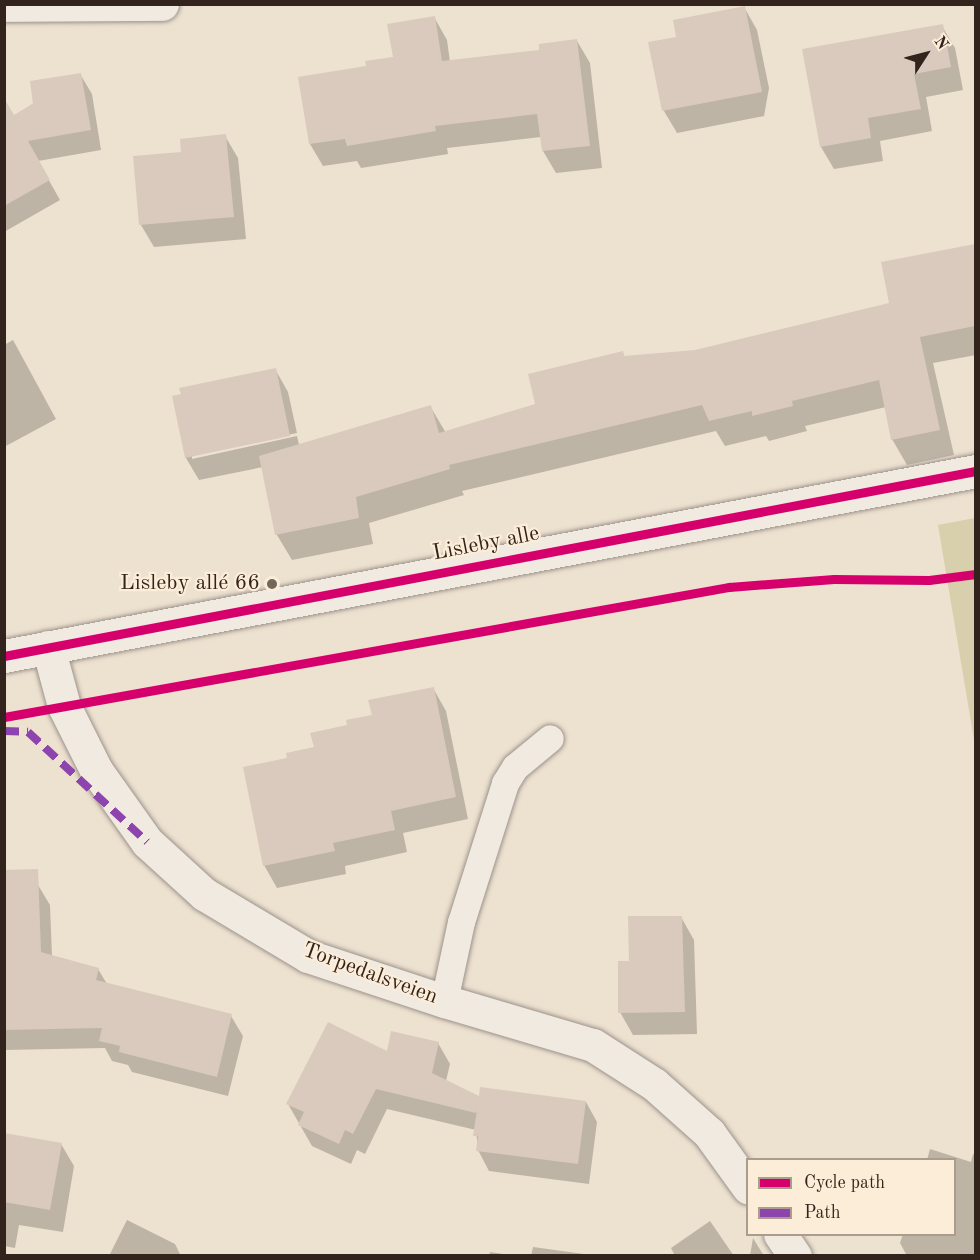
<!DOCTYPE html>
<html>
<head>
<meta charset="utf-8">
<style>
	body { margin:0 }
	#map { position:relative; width:980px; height:1260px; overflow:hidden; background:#ede1d0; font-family:"Old Standard TT",serif }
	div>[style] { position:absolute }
	.green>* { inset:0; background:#d8cfac }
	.shadow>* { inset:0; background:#0003 }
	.building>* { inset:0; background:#dacabe }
	.roads { filter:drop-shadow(0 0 2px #9c938a) drop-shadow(0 0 2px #9c938a) }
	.service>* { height:27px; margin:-13.5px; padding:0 13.5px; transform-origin:13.5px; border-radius:13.5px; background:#f0eae1 }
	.minor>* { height:33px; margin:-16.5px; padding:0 16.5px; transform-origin:16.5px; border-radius:16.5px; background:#f0eae1 }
	.quiet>* { height:8px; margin-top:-4px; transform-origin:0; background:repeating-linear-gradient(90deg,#8e44ad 0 15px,transparent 0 23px) }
	.cycleway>* { height:9px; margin:-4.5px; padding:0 4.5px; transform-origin:4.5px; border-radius:4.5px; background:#d6006c }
	.dots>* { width:16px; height:16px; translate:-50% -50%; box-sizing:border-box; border:3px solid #fcedd8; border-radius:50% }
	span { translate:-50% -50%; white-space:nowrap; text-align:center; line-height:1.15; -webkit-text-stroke:4.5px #fcedd8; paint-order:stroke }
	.street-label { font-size:22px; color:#32231c }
	.poi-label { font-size:22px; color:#32231c }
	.right { translate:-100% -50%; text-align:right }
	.frame { position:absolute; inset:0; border:6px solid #32231c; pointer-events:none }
	.legend { position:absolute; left:746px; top:1158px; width:210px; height:78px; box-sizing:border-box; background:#fcedd8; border:2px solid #ab9c8d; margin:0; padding:8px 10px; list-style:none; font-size:18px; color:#32231c }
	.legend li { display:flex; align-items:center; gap:12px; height:30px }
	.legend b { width:30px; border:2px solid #ab9c8d }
	.north { position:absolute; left:896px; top:24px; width:60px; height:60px; -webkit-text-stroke:4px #fcedd8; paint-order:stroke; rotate:54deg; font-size:16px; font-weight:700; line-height:24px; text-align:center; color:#32231c }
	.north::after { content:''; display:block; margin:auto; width:21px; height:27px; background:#32231c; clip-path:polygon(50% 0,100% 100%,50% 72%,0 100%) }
</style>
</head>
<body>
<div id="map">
	<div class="green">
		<div style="clip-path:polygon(975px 518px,976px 519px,975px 746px,938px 525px)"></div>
	</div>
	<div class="shadow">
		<div style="clip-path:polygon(744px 7px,757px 30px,769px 88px,764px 116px,677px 133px,664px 111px,650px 43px,678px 38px)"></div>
		<div style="clip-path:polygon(434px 17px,447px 40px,450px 62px,541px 52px,577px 41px,590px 63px,602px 168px,556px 173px,543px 151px,541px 137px,447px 148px,448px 154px,361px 168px,357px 161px,323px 166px,310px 144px,368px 67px,395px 58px)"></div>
		<div style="clip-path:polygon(942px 26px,955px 48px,963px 90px,926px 97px,932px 131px,880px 141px,883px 161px,834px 169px,821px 147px,804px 51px)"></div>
		<div style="clip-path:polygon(80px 74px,92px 94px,101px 150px,38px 161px,60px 200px,4px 232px,4px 122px)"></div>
		<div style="clip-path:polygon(225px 136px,238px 158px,246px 239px,154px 247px,141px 225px,182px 153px)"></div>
		<div style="clip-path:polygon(976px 245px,976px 355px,933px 363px,954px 455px,907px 465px,892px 439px,886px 407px,805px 426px,807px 431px,769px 441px,766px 436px,725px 446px,716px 431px,462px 491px,464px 495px,369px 523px,373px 544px,292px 560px,277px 535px,263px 467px,199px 480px,186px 458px,174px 397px,275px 369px,288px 392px,297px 433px,192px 455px,192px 459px,297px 436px,299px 445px,430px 406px,446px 433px,537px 405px,623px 353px,625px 358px,695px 352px,890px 304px,882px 263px)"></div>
		<div style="clip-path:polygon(13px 340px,56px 419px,4px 447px,4px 345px)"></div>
		<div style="clip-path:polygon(433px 688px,446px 711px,468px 819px,403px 833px,407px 852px,345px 866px,346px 874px,277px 888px,264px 865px,289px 759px,315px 749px,348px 727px)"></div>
		<div style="clip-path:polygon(38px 885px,50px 905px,52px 956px,98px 969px,107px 984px,231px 1016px,243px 1036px,228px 1096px,132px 1072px,128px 1065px,112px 1061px,105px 1048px,4px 1050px,4px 887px)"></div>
		<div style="clip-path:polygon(681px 917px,694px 940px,697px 1034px,633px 1035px,620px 1012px,630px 962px)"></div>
		<div style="clip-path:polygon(438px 1043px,450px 1064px,446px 1081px,480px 1098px,586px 1102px,597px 1122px,589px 1184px,489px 1171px,478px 1150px,476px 1130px,387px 1109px,365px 1154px,357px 1150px,351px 1164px,312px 1146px,288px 1104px,388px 1053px)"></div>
		<div style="clip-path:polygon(4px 1134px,61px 1144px,74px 1166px,63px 1232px,19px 1225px,15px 1248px,4px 1246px)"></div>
		<div style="clip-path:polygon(930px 1149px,971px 1162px,973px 1154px,976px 1155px,976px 1256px,907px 1256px,900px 1243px,903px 1234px,954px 1234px,954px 1160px,927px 1160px)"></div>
		<div style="clip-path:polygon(127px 1220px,175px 1244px,181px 1256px,109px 1256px)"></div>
		<div style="clip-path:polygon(710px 1221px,734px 1256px,675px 1256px,671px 1248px)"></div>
		<div style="clip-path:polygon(753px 1238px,764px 1256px,750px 1256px)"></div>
		<div style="clip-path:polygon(533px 1247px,584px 1254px,585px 1256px,531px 1256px)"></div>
		<div style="clip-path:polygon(490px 1252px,517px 1256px,489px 1256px)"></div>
	</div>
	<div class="building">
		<div style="clip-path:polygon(745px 6px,762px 92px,662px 111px,648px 42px,676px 37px,673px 20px)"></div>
		<div style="clip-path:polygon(435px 16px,442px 61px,539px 50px,539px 44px,577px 39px,590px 146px,542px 151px,537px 114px,435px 126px,436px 131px,347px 146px,345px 139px,309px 144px,298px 77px,366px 66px,365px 61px,393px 57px,387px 24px)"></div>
		<div style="clip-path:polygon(943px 24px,951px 67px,914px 74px,921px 109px,868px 118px,871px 138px,820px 147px,802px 49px)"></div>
		<div style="clip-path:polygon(81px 73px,91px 130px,28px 141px,50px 180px,4px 206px,4px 98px,14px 115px,33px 104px,30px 81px)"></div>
		<div style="clip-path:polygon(226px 134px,234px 217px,139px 225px,133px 156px,181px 152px,180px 139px)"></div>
		<div style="clip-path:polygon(975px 244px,975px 326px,920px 337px,940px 430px,891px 440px,879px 380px,792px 401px,793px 406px,752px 416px,752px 411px,709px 421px,702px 405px,449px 465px,450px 469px,356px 497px,359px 518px,275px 535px,259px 456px,431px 405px,439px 433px,535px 404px,528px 374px,623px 351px,624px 356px,695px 350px,889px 303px,881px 262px)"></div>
		<div style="clip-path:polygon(276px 368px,290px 436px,185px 458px,172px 396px,181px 394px,179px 388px)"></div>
		<div style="clip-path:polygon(434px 687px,456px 797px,391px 811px,395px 830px,333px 843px,335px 851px,263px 866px,243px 767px,287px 758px,286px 753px,314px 747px,310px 733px,347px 725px,346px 720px,372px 715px,368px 700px)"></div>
		<div style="clip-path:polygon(38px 869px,41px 952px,99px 968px,96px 980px,232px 1014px,217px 1077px,119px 1052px,120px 1046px,99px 1041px,102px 1028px,4px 1030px,4px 870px)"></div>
		<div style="clip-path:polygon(628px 916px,682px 916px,685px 1012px,618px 1013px,618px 961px,629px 961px)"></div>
		<div style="clip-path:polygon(328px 1022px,387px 1051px,391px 1031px,439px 1042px,432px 1073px,479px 1096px,480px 1087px,586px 1101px,578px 1164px,476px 1151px,478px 1136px,473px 1136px,477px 1110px,476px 1113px,376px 1089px,353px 1134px,345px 1130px,339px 1144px,298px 1125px,304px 1112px,286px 1104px)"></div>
		<div style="clip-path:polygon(4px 1133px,62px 1143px,50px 1210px,4px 1202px)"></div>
	</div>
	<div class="roads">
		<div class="service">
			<div style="left:444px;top:1001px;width:81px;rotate:-77.9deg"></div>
			<div style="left:461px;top:922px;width:146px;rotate:-72.4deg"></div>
			<div style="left:505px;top:783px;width:19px;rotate:-58deg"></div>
			<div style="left:515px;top:767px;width:45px;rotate:-39.6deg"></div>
		</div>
		<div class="minor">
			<div style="left:4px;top:5px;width:158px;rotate:-0.4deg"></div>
			<div style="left:48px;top:647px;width:61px;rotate:74.8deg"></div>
			<div style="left:64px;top:706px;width:72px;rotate:63.4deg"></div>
			<div style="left:96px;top:770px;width:88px;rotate:54.7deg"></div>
			<div style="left:147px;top:842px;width:77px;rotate:42.4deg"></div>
			<div style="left:204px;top:894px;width:121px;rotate:30.8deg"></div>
			<div style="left:308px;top:956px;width:143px;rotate:18.3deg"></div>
			<div style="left:444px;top:1001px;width:155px;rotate:16.5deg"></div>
			<div style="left:593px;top:1045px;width:72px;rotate:32.6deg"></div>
			<div style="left:654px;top:1084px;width:74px;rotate:41.7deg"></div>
			<div style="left:709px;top:1133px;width:67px;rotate:54.2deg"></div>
			<div style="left:4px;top:656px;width:989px;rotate:-10.78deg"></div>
			<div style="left:780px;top:1234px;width:27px;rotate:56deg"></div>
		</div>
	</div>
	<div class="quiet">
		<div style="left:4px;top:731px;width:24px;rotate:2deg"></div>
		<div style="left:28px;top:732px;width:162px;rotate:42.7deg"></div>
	</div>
	<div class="cycleway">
		<div style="left:4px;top:656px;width:989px;rotate:-10.78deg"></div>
		<div style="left:4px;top:717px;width:737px;rotate:-10.17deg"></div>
		<div style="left:729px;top:587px;width:105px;rotate:-4.4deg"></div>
		<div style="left:834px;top:579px;width:95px;rotate:0.6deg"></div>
		<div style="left:929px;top:580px;width:47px;rotate:-7.3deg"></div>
	</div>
	<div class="dots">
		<div style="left:272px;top:584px;background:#73665b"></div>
	</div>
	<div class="street-label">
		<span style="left:486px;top:544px;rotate:-11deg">Lisleby alle</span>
		<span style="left:370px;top:974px;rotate:20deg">Torpedalsveien</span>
	</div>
	<div class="poi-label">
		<span class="right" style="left:260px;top:584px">Lisleby allé 66</span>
	</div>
	<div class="frame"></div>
	<ul class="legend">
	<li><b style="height:8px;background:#d6006c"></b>Cycle path</li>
	<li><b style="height:8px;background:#8e44ad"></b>Path</li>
	</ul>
	<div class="north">N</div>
</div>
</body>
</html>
